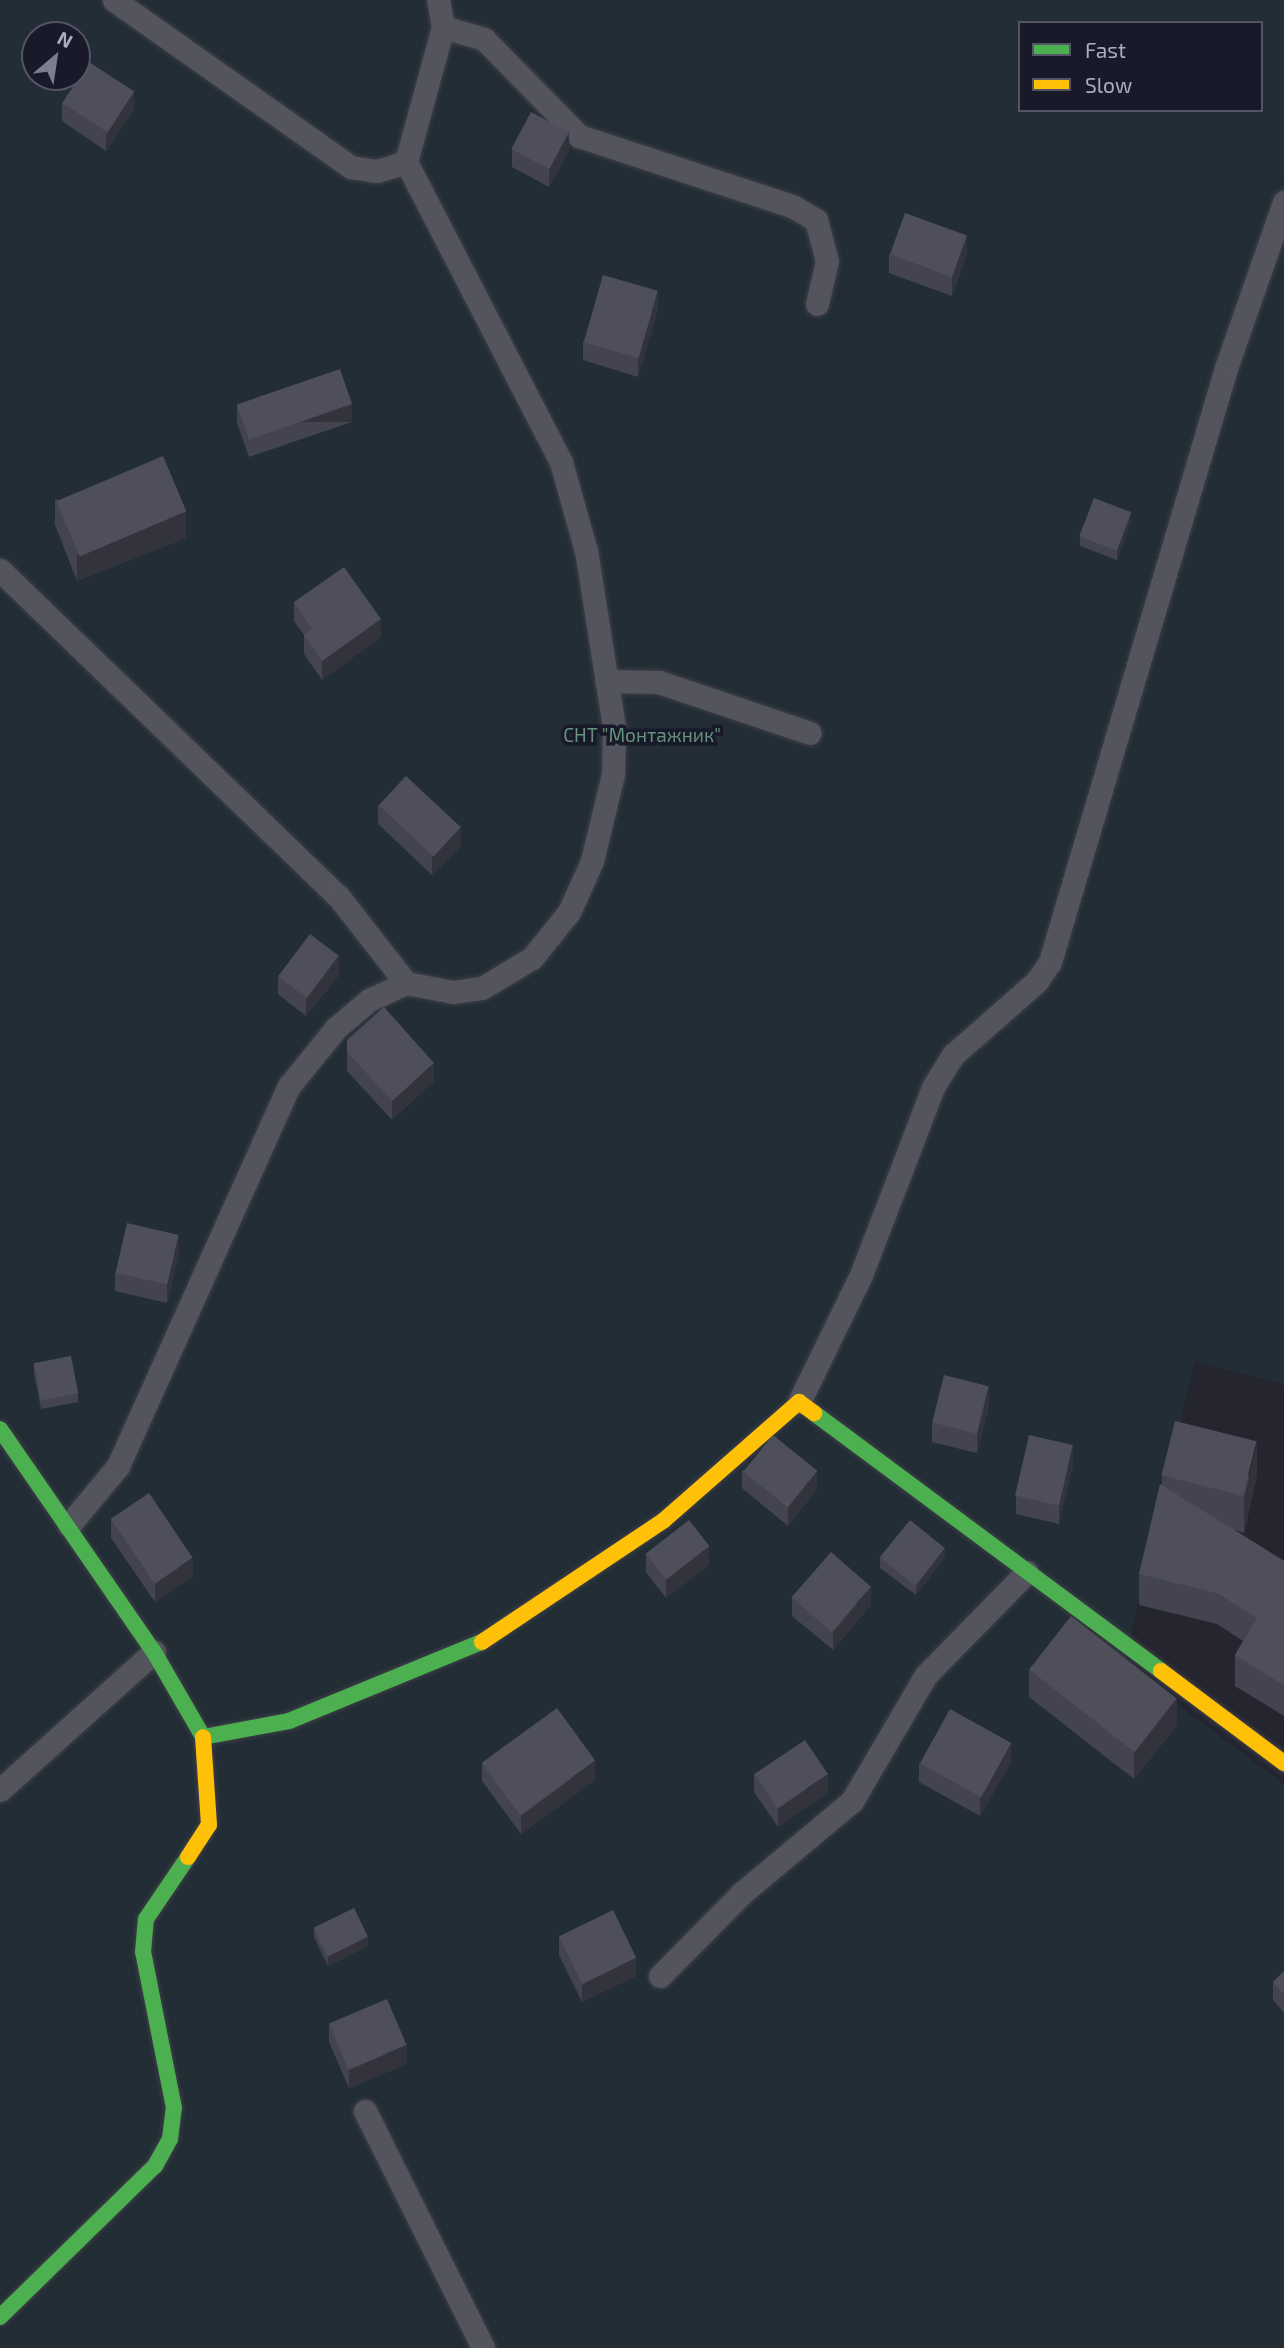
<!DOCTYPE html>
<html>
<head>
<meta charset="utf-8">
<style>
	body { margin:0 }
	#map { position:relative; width:1284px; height:2348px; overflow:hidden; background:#24252f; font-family:"Exo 2",sans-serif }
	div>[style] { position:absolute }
	.green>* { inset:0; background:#222d35 }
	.roads { filter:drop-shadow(0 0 2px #3e3f47) drop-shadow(0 0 2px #3e3f47) }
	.lane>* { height:23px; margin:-11.5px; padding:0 11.5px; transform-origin:11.5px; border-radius:11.5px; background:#53545e }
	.fast>* { height:16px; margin:-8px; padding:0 8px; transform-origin:8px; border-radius:8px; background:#4caf50 }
	.slow>* { height:16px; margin:-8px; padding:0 8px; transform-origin:8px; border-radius:8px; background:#ffc107 }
	.wall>* { inset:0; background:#43444f }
	.shaded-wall>* { inset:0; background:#32333d; transform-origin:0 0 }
	.building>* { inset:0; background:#4e4f5b; transform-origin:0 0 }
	span { translate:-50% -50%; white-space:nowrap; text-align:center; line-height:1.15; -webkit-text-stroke:7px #181929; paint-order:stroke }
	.park-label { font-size:19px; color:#65917e }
	.legend { position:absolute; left:1018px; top:21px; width:245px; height:91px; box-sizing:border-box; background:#181929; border:2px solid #535466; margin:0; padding:9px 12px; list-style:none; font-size:21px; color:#acadc2 }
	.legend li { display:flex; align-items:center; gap:14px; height:35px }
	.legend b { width:35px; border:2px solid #535466 }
	.north { position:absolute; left:21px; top:21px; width:70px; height:70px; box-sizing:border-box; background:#181929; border:2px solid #535466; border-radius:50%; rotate:29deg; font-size:19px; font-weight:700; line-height:28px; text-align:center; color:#acadc2 }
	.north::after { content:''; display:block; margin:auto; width:24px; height:32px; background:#7c7d8f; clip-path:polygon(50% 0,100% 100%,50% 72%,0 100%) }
</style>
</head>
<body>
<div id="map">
	<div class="green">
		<div style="clip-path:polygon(evenodd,0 0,1284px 0,1284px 1385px,1195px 1361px,1124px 1664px,1284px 1784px,1284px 2348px,0 2348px,0 0,1020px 23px,1261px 23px,1261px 110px,1020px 110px,1020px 23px,0 0,35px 35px,77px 35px,77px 77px,35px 77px,35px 35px)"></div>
	</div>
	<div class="roads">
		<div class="lane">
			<div style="left:114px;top:0;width:290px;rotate:35.2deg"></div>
			<div style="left:351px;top:167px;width:26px;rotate:9deg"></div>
			<div style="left:377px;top:171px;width:30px;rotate:-17deg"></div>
			<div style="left:443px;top:27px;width:43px;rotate:16.3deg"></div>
			<div style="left:484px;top:39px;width:136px;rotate:45.6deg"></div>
			<div style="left:579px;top:136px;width:224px;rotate:18.2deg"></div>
			<div style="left:792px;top:206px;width:28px;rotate:30deg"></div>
			<div style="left:816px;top:220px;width:42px;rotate:75deg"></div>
			<div style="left:827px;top:261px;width:44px;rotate:103.1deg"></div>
			<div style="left:0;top:570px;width:470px;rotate:44deg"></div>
			<div style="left:338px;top:896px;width:110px;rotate:52deg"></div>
			<div style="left:606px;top:681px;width:53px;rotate:1.1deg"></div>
			<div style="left:659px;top:682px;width:159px;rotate:18.7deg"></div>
			<div style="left:799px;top:1402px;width:141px;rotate:-64deg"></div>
			<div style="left:861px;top:1275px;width:201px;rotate:-69deg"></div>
			<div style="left:933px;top:1087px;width:39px;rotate:-58deg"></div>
			<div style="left:954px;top:1054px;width:111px;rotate:-41.3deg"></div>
			<div style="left:1037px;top:981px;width:23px;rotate:-56deg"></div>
			<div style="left:1050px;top:962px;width:623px;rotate:-73.49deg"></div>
			<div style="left:1227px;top:365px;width:173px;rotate:-70.7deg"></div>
			<div style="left:69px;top:1525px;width:77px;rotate:-50.3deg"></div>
			<div style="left:118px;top:1466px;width:417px;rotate:-65.8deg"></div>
			<div style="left:289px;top:1086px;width:75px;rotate:-51deg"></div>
			<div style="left:336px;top:1028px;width:43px;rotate:-40.3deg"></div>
			<div style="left:369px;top:1000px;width:41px;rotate:-24.7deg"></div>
			<div style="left:406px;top:983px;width:48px;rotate:10.8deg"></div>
			<div style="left:453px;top:992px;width:29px;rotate:-8deg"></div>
			<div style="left:482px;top:988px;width:58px;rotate:-31deg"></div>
			<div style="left:532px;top:958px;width:59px;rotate:-51.2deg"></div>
			<div style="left:569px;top:912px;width:56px;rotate:-65.7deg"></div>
			<div style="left:592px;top:861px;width:89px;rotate:-76.4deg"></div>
			<div style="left:613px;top:774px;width:47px;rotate:-88.8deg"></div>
			<div style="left:614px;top:727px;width:178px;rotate:-99deg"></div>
			<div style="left:586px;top:551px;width:92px;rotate:-105.7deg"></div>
			<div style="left:561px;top:462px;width:338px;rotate:-117.3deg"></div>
			<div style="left:406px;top:162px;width:140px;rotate:-74.7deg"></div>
			<div style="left:443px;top:27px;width:27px;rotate:-100deg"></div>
			<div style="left:0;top:1790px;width:207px;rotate:-41.9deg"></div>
			<div style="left:660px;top:1976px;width:117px;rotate:-45.3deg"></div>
			<div style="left:742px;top:1893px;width:143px;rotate:-39.9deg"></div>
			<div style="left:852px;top:1801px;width:146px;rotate:-59.6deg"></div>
			<div style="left:926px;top:1675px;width:144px;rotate:-45.6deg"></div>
			<div style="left:365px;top:2111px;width:265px;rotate:63.5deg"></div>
		</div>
		<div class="fast">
			<div style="left:814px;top:1413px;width:432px;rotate:36.6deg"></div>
			<div style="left:0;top:1429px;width:271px;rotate:55.4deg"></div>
			<div style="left:154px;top:1652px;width:98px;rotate:60deg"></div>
			<div style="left:203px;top:1737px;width:87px;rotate:-10.5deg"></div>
			<div style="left:289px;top:1721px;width:209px;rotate:-22.3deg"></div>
			<div style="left:0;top:2317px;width:216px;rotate:-44.3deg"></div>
			<div style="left:155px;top:2166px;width:31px;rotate:-61deg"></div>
			<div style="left:170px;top:2139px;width:31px;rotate:-83deg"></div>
			<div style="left:174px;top:2108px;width:159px;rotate:-101.2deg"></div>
			<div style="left:143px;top:1952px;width:33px;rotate:-85deg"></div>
			<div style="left:146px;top:1919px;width:75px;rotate:-55.9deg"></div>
		</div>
		<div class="slow">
			<div style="left:482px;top:1642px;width:218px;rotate:-33.8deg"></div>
			<div style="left:663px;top:1521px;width:181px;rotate:-41.2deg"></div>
			<div style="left:799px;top:1402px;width:19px;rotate:36deg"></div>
			<div style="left:1161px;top:1671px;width:154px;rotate:36.8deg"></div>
			<div style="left:188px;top:1857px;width:38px;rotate:-57deg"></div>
			<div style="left:209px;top:1825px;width:88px;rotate:-93.9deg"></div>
		</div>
	</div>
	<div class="wall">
		<div style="clip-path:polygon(62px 103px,134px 109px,106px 151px,62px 121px)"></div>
		<div style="clip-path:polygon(512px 149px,569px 150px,549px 187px,512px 167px)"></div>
		<div style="clip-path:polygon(889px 254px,967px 254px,952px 296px,889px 273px)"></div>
		<div style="clip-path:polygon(658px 309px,638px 377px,583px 360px,583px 342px)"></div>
		<div style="clip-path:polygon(237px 405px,352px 422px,249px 457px,237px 423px)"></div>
		<div style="clip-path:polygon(55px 499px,186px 538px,77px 581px,55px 525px)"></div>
		<div style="clip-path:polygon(1131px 521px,1117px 560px,1080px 546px,1080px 537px)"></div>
		<div style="clip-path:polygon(294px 602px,381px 637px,322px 680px,304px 654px,304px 635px,294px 621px)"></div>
		<div style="clip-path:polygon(378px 805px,461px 846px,432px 875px,378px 824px)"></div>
		<div style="clip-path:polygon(339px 975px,306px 1016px,278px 994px,278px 976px)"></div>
		<div style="clip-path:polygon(347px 1040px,434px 1081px,392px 1120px,347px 1071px)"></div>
		<div style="clip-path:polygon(179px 1254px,167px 1303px,115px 1291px,115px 1273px)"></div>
		<div style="clip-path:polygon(34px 1364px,78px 1393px,78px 1402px,41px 1409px,34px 1373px)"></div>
		<div style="clip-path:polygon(989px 1405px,977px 1453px,932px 1442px,932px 1423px)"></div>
		<div style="clip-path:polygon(1073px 1464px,1059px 1524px,1016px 1514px,1016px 1496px)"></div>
		<div style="clip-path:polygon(742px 1470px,817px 1489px,788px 1526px,742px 1488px)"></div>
		<div style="clip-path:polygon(1162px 1475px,1257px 1475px,1244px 1533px,1235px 1530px,1284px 1561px,1284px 1716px,1235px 1686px,1235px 1655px,1243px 1641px,1217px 1624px,1139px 1605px,1139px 1574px,1162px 1485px)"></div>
		<div style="clip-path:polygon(111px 1519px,193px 1576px,155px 1602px,111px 1538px)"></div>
		<div style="clip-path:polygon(646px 1554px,709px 1565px,666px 1598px,646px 1572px)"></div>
		<div style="clip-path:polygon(945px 1557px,916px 1595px,880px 1568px,880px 1558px)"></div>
		<div style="clip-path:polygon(792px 1598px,871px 1605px,833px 1650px,792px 1616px)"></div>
		<div style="clip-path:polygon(1029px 1670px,1177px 1725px,1134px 1779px,1029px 1697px)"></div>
		<div style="clip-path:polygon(1011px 1762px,980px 1816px,919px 1782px,919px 1763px)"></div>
		<div style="clip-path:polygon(482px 1763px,595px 1780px,521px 1834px,482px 1781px)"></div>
		<div style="clip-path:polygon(754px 1774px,828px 1793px,778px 1827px,754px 1792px)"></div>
		<div style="clip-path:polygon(314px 1928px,368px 1946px,328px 1966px,314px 1937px)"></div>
		<div style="clip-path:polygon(559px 1936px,636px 1976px,582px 2002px,559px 1955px)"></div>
		<div style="clip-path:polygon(1284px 1971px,1284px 2013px,1273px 2000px,1273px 1982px)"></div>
		<div style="clip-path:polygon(329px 2024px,407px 2064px,349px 2088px,329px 2042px)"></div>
	</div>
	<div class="shaded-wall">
		<div style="clip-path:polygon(134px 91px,134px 109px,106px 151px,106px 133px)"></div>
		<div style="clip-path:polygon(569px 132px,569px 150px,549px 187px,549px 169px)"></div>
		<div style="clip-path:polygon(967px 235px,967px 254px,952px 296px,952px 277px)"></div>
		<div style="clip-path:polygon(658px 291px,658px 309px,638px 377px,638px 359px)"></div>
		<div style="left:352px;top:404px;width:18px;height:109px;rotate:90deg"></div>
		<div style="clip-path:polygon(186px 511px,186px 538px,77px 581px,77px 555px)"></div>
		<div style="clip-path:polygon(1131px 512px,1131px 521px,1117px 560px,1117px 551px)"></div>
		<div style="clip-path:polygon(381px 619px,381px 637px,322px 680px,322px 661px)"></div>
		<div style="clip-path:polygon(461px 827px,461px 846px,432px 875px,432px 857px)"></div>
		<div style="clip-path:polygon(339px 956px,339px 975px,306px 1016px,306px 998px)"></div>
		<div style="clip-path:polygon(434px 1063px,434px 1081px,392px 1120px,392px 1101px)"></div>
		<div style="clip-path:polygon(179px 1235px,179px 1254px,167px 1303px,167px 1284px)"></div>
		<div style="clip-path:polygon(989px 1386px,989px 1405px,977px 1453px,977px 1434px)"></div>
		<div style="clip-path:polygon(1257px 1441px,1257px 1475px,1244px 1533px,1244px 1499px)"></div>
		<div style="clip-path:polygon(1073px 1445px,1073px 1464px,1059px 1524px,1059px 1506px)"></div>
		<div style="clip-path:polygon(817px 1471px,817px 1489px,788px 1526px,788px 1507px)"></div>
		<div style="clip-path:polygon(709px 1546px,709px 1565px,666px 1598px,666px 1579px)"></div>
		<div style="clip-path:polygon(945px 1548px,945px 1557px,916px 1595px,916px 1586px)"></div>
		<div style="clip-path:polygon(193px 1558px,193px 1576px,155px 1602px,155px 1584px)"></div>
		<div style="clip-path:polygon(871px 1587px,871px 1605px,833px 1650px,833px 1632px)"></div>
		<div style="clip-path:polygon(1177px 1698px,1177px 1725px,1134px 1779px,1134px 1752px)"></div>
		<div style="clip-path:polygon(1011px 1743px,1011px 1762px,980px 1816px,980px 1798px)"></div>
		<div style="clip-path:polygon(595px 1761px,595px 1780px,521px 1834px,521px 1816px)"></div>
		<div style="clip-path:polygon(828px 1774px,828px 1793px,778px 1827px,778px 1809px)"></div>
		<div style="clip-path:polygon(368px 1937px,368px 1946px,328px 1966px,328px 1956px)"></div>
		<div style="clip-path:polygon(636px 1958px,636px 1976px,582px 2002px,582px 1984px)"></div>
		<div style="clip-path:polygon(407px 2045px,407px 2064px,349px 2088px,349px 2070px)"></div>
	</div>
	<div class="building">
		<div style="left:89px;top:62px;width:54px;height:49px;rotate:33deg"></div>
		<div style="left:531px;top:112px;width:43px;height:42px;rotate:28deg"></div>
		<div style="left:905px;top:213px;width:66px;height:44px;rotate:20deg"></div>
		<div style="left:603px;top:275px;width:57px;height:70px;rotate:16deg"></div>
		<div style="left:340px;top:369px;width:37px;height:109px;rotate:71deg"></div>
		<div style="left:163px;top:456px;width:60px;height:116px;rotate:67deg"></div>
		<div style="left:1094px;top:498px;width:40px;height:41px;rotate:21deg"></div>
		<div style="clip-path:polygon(344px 567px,381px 619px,322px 661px,304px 635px,312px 629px,294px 602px)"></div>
		<div style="left:406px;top:776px;width:75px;height:40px;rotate:43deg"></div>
		<div style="left:310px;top:934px;width:36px;height:53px;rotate:37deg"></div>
		<div style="clip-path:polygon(384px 1007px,434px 1063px,392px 1101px,347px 1052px,347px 1040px)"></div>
		<div style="left:127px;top:1223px;width:53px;height:51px;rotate:13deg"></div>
		<div style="left:71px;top:1356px;width:38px;height:38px;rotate:79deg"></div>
		<div style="left:944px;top:1375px;width:46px;height:49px;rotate:14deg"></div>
		<div style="left:1175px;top:1421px;width:84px;height:56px;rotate:14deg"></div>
		<div style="left:773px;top:1435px;width:57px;height:47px;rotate:39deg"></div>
		<div style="left:1029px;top:1435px;width:45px;height:62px;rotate:13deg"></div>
		<div style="clip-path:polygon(1160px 1484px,1284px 1561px,1284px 1685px,1235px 1655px,1257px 1618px,1217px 1593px,1139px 1574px)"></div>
		<div style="left:149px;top:1493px;width:78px;height:46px;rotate:56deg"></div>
		<div style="left:689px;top:1520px;width:33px;height:55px;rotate:52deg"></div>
		<div style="left:910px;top:1520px;width:45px;height:48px;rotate:39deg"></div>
		<div style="left:831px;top:1552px;width:53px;height:60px;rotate:41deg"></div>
		<div style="left:1071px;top:1616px;width:134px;height:68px;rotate:38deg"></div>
		<div style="left:557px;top:1708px;width:65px;height:93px;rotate:54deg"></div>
		<div style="left:950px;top:1709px;width:70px;height:62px;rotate:29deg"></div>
		<div style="left:805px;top:1740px;width:41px;height:61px;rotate:56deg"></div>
		<div style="left:354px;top:1908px;width:32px;height:45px;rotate:64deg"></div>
		<div style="left:613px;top:1910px;width:53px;height:60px;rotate:64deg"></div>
		<div style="clip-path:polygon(1284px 1971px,1284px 1995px,1273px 1982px)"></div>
		<div style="left:387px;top:1999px;width:50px;height:63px;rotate:67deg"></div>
	</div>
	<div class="park-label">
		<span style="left:642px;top:735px">СНТ "Монтажник"</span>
	</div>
	<ul class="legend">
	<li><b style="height:9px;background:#4caf50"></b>Fast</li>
	<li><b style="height:9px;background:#ffc107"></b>Slow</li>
	</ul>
	<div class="north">N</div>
</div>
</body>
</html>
